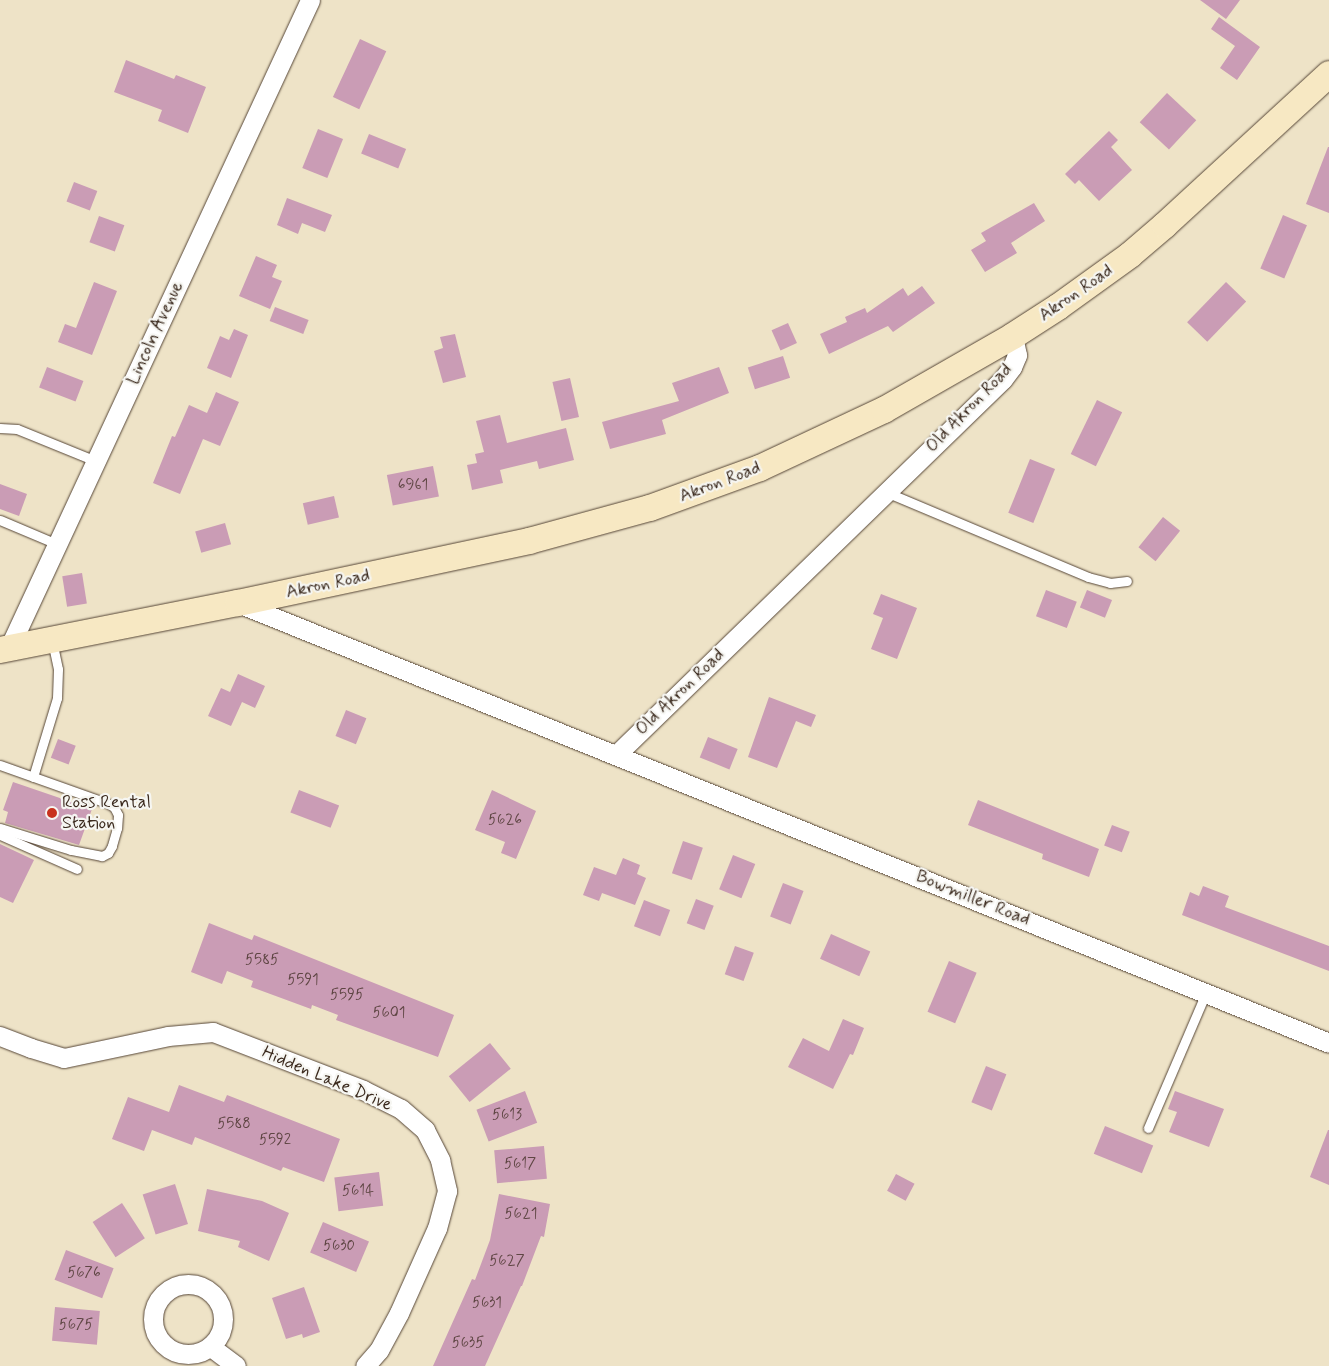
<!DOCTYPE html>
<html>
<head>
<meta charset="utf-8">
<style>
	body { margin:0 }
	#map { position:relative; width:1329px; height:1366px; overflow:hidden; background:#eee3c7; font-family:Mynerve,sans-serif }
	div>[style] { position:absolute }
	.building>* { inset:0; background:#ca9cb5; transform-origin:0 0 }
	.roads { filter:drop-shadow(0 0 1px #564637) drop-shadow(0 0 1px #564637) }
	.lane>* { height:9px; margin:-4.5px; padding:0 4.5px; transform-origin:4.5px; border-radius:4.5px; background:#fff }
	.street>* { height:19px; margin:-9.5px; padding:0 9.5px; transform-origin:9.5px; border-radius:9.5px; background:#fff }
	.street>.ring { margin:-9.5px; padding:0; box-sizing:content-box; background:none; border:19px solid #fff; border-radius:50% }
	.secondary>* { height:26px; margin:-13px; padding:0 13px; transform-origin:13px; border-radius:13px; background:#f7e8c3 }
	.dots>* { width:14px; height:14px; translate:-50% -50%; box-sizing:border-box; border:2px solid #f6f6f2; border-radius:50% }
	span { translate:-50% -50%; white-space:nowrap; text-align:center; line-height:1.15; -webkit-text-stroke:4.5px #f6f6f2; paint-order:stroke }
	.number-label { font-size:15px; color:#5f4644 }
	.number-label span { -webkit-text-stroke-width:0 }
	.street-label { font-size:18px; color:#3b2a1e }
	.poi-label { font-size:18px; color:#3b2a1e }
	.left { translate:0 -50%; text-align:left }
</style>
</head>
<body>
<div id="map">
	<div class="building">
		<div style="clip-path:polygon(1200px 0,1240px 0,1226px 19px)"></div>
		<div style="clip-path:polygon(1219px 17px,1260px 47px,1237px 80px,1220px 68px,1235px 46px,1211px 29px)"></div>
		<div style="left:360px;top:39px;width:29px;height:64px;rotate:25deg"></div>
		<div style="clip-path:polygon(126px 60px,174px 79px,176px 75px,206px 87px,188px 133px,158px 121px,162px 110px,114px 92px)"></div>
		<div style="left:1167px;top:93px;width:40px;height:40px;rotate:43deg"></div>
		<div style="left:318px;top:129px;width:27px;height:42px;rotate:22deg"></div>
		<div style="clip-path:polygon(1109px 131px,1118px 140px,1111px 147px,1132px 170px,1099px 201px,1079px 180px,1075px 184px,1065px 174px)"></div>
		<div style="left:369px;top:134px;width:40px;height:21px;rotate:22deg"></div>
		<div style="clip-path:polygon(1328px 147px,1329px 147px,1329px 213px,1306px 204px)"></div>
		<div style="left:74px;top:182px;width:25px;height:21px;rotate:21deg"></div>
		<div style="clip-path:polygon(287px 198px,332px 215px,325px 232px,302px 223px,298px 234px,277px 225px)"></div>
		<div style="clip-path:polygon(1034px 203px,1045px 221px,1011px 243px,1017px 253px,985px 272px,971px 250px,986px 241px,981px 233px)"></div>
		<div style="left:1283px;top:215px;width:26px;height:58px;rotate:23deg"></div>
		<div style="left:99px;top:216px;width:27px;height:28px;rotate:20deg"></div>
		<div style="clip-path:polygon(256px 256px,277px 265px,272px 277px,282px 281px,270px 309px,239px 296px)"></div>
		<div style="clip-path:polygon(94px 282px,117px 291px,92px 355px,58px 342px,65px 324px,76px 328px)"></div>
		<div style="left:1226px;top:282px;width:28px;height:56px;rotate:44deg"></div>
		<div style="clip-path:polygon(922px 286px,935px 303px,893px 332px,888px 326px,829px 354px,820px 334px,847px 322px,845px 317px,865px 308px,867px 313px,903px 288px,908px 296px)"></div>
		<div style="left:275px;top:307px;width:36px;height:15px;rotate:21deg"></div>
		<div style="left:788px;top:323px;width:22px;height:18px;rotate:66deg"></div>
		<div style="clip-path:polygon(234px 329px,248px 335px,231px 378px,207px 368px,220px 336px,229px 340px)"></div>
		<div style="clip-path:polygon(455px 334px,466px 377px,443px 383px,434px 351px,443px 348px,440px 337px)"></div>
		<div style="left:783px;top:356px;width:23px;height:37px;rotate:72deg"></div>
		<div style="left:47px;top:367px;width:39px;height:22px;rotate:21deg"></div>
		<div style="clip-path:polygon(719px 367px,729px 393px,662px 420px,666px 434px,610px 449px,602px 422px,679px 401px,672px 383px)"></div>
		<div style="left:570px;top:378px;width:40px;height:18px;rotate:77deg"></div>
		<div style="clip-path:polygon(216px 392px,239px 402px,220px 446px,203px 439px,180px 494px,153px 483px,172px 436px,175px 437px,189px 405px,207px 413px)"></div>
		<div style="left:1097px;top:400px;width:28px;height:60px;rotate:26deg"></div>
		<div style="clip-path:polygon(500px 415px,507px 443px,566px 428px,574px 460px,539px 469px,537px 461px,500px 470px,503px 483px,472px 490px,467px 465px,477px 463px,475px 454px,484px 452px,476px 421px)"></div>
		<div style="left:1030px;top:459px;width:27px;height:58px;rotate:22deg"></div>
		<div style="left:433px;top:466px;width:31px;height:47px;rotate:79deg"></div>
		<div style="clip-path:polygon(0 484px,27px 494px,19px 516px,0 509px)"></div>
		<div style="left:334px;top:496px;width:22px;height:32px;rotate:77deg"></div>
		<div style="left:1163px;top:517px;width:22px;height:39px;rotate:39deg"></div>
		<div style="left:225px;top:523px;width:22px;height:31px;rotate:74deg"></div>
		<div style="left:82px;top:573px;width:31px;height:20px;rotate:81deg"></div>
		<div style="left:1046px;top:590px;width:33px;height:28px;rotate:21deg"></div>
		<div style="left:1087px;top:590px;width:27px;height:19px;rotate:22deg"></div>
		<div style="clip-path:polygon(881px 594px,917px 608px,897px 659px,871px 649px,883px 618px,873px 614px)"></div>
		<div style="clip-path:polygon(238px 674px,265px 686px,255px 708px,242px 702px,231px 726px,208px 716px,221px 688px,230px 692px)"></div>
		<div style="clip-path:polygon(769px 697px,816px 715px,811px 727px,796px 721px,777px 768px,748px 757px)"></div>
		<div style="left:346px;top:710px;width:22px;height:28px;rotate:22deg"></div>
		<div style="left:708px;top:737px;width:32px;height:22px;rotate:22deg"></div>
		<div style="left:58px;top:739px;width:19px;height:20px;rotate:21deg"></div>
		<div style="clip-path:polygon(13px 782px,92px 809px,79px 845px,5px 823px,8px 812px,3px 810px)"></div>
		<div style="left:299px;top:790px;width:43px;height:24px;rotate:21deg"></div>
		<div style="clip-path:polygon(492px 790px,536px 811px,516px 859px,501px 853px,505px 842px,475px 830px)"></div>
		<div style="clip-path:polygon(978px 800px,1099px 849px,1089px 877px,1042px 859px,1043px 854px,968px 825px)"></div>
		<div style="left:1112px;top:825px;width:19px;height:22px;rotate:21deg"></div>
		<div style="left:683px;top:841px;width:21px;height:34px;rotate:19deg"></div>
		<div style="clip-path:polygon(0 844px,34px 860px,13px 903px,0 897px)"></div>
		<div style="left:733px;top:855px;width:24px;height:37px;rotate:22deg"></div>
		<div style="clip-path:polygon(623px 858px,640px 865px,637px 874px,646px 878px,635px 905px,602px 893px,599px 901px,583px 895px,594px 867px,616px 875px)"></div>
		<div style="left:783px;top:883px;width:22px;height:36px;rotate:21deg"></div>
		<div style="clip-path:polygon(1203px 886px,1229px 896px,1225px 907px,1329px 946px,1329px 971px,1182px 915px,1190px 892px,1199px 896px)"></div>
		<div style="left:696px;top:899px;width:19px;height:26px;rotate:21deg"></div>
		<div style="left:644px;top:900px;width:28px;height:28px;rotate:21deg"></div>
		<div style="clip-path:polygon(209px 923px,252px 940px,254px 935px,454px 1015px,438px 1057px,336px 1020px,338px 1015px,312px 1005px,311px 1009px,251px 987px,253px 981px,227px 971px,222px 984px,191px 972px)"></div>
		<div style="left:831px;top:934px;width:43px;height:27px;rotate:24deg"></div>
		<div style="left:735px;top:946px;width:20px;height:30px;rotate:20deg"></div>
		<div style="left:949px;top:961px;width:30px;height:55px;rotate:23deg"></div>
		<div style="clip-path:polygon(843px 1019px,864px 1028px,853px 1055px,850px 1054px,833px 1089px,788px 1067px,803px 1038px,829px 1051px)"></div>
		<div style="left:490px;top:1043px;width:33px;height:53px;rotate:51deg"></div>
		<div style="left:986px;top:1066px;width:22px;height:39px;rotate:22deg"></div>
		<div style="clip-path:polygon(179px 1085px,224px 1102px,227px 1095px,340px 1139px,324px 1182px,283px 1167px,281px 1171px,195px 1137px,192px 1145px,152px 1130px,144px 1151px,112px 1139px,128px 1097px,169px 1112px)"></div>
		<div style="left:525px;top:1091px;width:34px;height:52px;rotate:69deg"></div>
		<div style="clip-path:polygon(1175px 1091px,1224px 1109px,1209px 1147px,1169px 1132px,1177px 1112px,1168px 1109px)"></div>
		<div style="left:1105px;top:1126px;width:52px;height:30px;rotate:22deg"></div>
		<div style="clip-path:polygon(1328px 1130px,1329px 1130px,1329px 1185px,1310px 1177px)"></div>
		<div style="left:544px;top:1146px;width:33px;height:50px;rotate:85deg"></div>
		<div style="left:379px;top:1172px;width:34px;height:45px;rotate:83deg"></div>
		<div style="left:896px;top:1174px;width:21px;height:19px;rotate:28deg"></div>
		<div style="left:175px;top:1184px;width:42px;height:34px;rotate:72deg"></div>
		<div style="clip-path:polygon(207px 1189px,262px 1201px,289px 1213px,269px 1261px,238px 1247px,240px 1241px,198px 1231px)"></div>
		<div style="clip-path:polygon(499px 1194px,550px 1204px,544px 1237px,541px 1236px,522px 1286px,521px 1286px,485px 1366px,433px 1366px,472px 1279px,475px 1280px,490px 1240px)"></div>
		<div style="left:122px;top:1203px;width:42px;height:35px;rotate:57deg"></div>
		<div style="left:323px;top:1222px;width:50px;height:33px;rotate:23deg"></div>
		<div style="left:66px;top:1250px;width:51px;height:32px;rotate:21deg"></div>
		<div style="clip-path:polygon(304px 1287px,320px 1332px,303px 1338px,302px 1334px,286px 1339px,272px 1298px)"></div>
		<div style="left:55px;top:1307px;width:45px;height:34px;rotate:5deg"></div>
	</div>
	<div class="roads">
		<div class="lane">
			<div style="left:0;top:428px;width:17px;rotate:3deg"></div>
			<div style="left:17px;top:429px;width:85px;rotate:22.1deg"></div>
			<div style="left:886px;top:492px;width:219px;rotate:22.8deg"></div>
			<div style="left:1088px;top:577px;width:23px;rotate:15deg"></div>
			<div style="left:1110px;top:583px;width:17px;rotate:-7deg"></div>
			<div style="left:0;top:520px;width:62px;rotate:22.8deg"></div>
			<div style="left:0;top:765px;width:114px;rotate:19.6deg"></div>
			<div style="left:107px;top:803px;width:8px;rotate:30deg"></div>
			<div style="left:114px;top:807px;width:9px;rotate:63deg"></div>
			<div style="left:118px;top:815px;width:13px;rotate:94deg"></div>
			<div style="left:117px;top:828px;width:19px;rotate:106deg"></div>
			<div style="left:112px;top:846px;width:8px;rotate:120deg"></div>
			<div style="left:108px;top:853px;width:7px;rotate:153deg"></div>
			<div style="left:102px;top:856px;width:32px;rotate:-169deg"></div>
			<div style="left:71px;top:850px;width:74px;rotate:-162.8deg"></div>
			<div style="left:33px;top:777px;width:83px;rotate:-73.1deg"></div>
			<div style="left:57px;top:698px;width:29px;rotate:-88deg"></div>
			<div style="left:58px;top:669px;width:29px;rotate:-102deg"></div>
			<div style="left:0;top:835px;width:84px;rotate:23.8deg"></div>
			<div style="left:1148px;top:1128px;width:147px;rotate:-66.8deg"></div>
		</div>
		<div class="street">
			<div style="left:238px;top:603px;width:1176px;rotate:21.96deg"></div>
			<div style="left:9px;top:648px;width:714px;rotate:-65.08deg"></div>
			<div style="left:617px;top:754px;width:538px;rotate:-44.17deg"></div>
			<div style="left:1003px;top:379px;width:15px;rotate:-53deg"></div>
			<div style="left:1012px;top:367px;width:13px;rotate:-67deg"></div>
			<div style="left:1017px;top:355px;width:19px;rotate:-102deg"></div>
			<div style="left:0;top:1036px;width:33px;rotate:21deg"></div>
			<div style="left:31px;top:1048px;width:34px;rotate:17deg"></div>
			<div style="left:64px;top:1058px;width:106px;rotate:-11.9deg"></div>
			<div style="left:168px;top:1036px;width:45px;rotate:-5.1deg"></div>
			<div style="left:213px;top:1032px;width:161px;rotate:21.1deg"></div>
			<div style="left:363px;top:1090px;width:42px;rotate:26.6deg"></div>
			<div style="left:401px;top:1109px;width:32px;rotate:41deg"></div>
			<div style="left:425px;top:1130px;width:34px;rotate:63deg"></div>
			<div style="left:440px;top:1160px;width:32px;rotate:77deg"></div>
			<div style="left:447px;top:1191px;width:38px;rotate:105deg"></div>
			<div style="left:437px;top:1228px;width:93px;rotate:114.1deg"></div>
			<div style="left:399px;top:1313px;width:42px;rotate:118.4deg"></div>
			<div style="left:379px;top:1350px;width:21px;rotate:131deg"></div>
			<div class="ring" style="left:153px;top:1284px;width:51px;height:51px"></div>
			<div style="left:211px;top:1347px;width:31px;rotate:37deg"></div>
		</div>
		<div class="secondary">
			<div style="left:0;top:650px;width:243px;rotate:-11.2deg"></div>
			<div style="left:238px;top:603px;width:298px;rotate:-12deg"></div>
			<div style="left:529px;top:541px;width:125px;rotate:-15.3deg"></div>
			<div style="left:650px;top:508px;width:117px;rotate:-20deg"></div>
			<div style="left:760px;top:468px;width:137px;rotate:-25.1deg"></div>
			<div style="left:884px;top:410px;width:149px;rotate:-29.8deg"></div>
			<div style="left:1013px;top:336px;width:54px;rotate:-32.8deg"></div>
			<div style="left:1058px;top:307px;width:89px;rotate:-35.8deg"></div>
			<div style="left:1130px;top:255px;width:46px;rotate:-40.6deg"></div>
			<div style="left:1165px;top:225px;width:223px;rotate:-42.6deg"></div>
		</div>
	</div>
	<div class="dots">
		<div style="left:52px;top:813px;background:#c8321e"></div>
	</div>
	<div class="number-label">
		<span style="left:413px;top:486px">6961</span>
		<span style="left:505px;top:821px">5626</span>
		<span style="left:262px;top:961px">5585</span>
		<span style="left:303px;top:981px">5591</span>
		<span style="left:347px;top:996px">5595</span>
		<span style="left:389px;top:1014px">5601</span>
		<span style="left:507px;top:1116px">5613</span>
		<span style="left:234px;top:1125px">5588</span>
		<span style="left:275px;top:1141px">5592</span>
		<span style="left:520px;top:1165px">5617</span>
		<span style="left:358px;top:1192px">5614</span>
		<span style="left:521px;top:1215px">5621</span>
		<span style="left:339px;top:1247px">5630</span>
		<span style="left:507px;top:1262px">5627</span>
		<span style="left:84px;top:1274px">5676</span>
		<span style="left:487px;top:1304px">5631</span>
		<span style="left:76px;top:1326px">5675</span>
		<span style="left:468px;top:1344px">5635</span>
	</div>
	<div class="street-label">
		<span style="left:1076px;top:293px;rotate:-35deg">Akron Road</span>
		<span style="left:155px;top:333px;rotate:-65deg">Lincoln Avenue</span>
		<span style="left:969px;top:408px;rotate:-46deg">Old Akron Road</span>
		<span style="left:720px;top:482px;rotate:-21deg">Akron Road</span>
		<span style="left:328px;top:584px;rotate:-12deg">Akron Road</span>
		<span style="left:680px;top:692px;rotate:-44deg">Old Akron Road</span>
		<span style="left:973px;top:898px;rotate:22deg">Bowmiller Road</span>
		<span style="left:327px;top:1079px;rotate:23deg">Hidden Lake Drive</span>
	</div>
	<div class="poi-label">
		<span class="left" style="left:62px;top:813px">Ross Rental<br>Station</span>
	</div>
</div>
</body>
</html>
